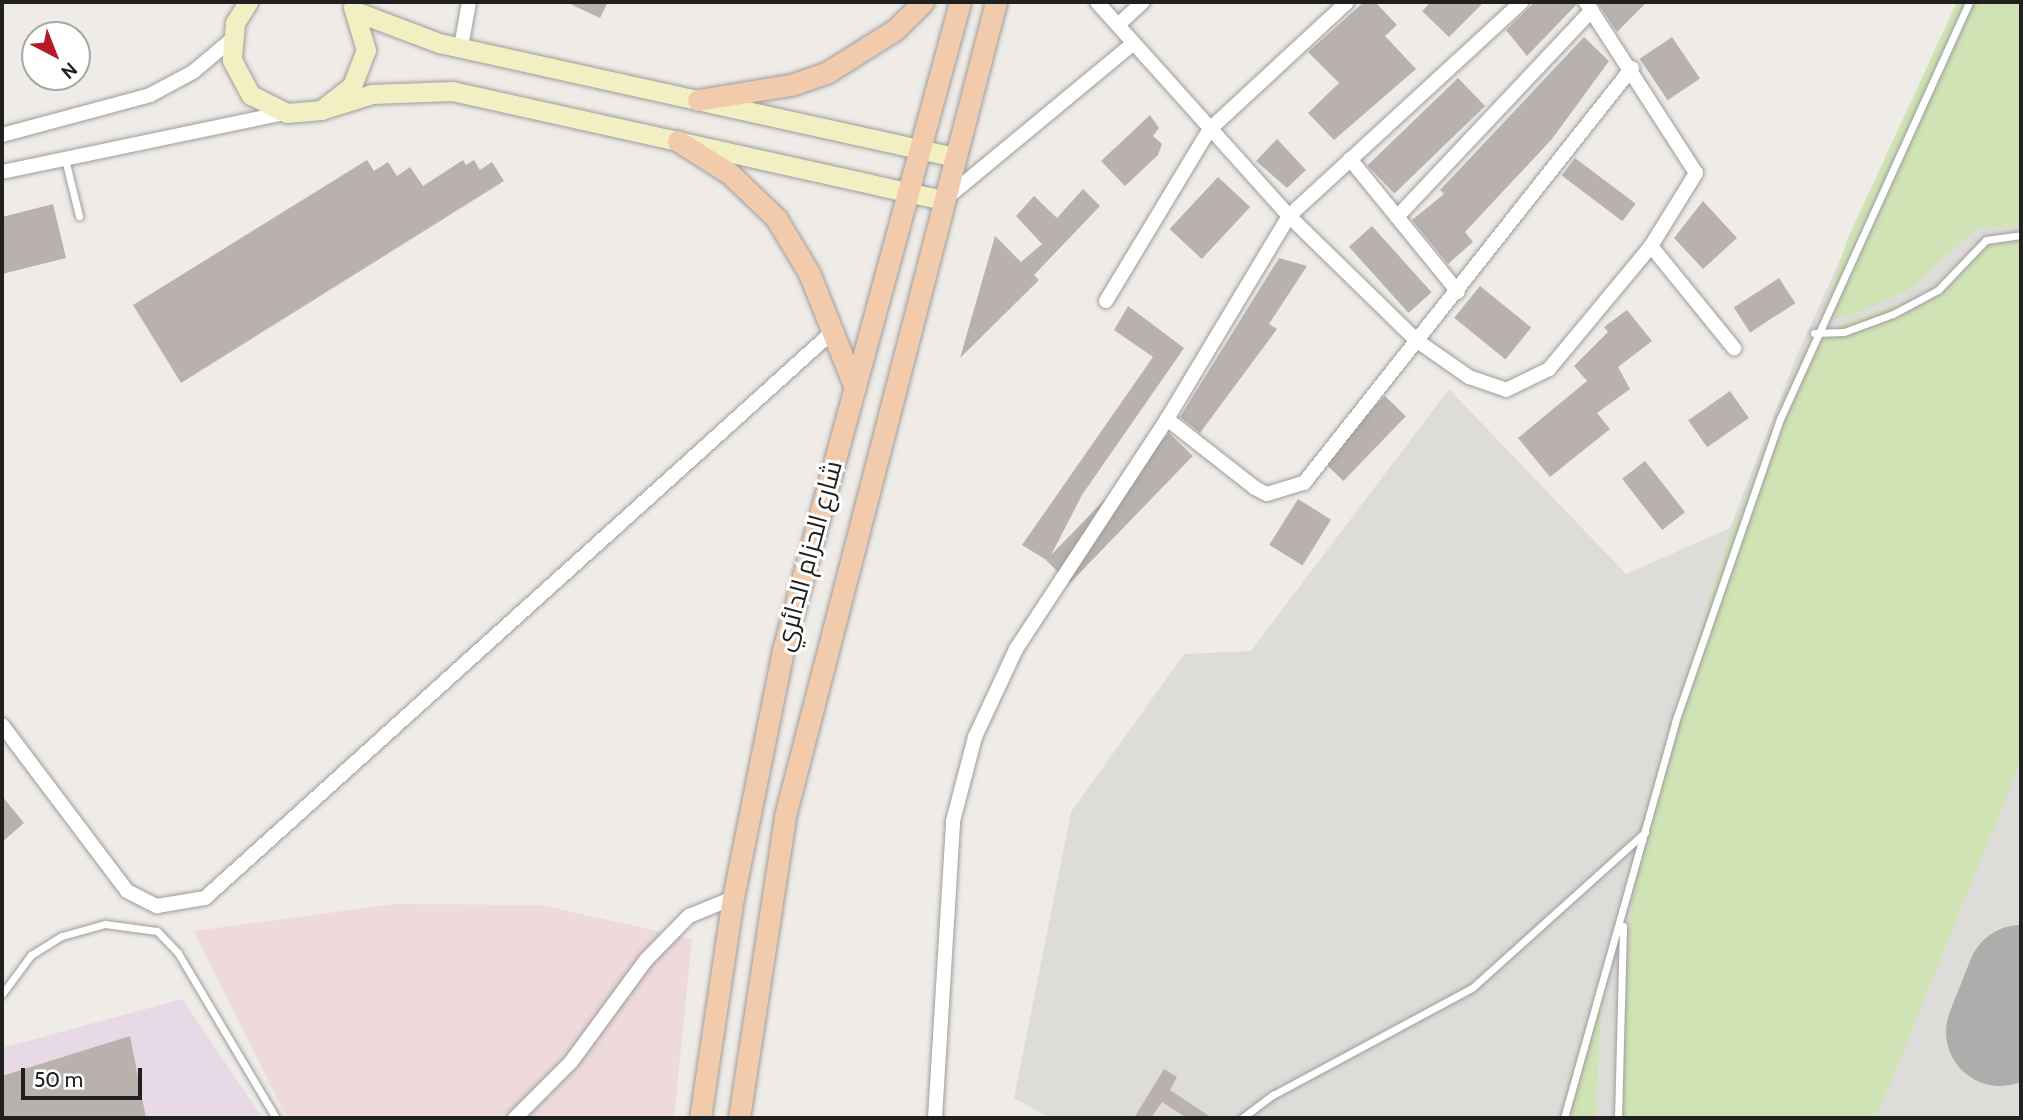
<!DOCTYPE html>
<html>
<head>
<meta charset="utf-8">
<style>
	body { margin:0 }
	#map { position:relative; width:2023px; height:1120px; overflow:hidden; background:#efece8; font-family:Cabin,Cairo,sans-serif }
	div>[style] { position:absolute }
	.commercial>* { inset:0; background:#eed9db }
	.industrial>* { inset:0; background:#e7dae6 }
	.airport>* { inset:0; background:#dedcd9 }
	.grass>* { inset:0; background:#d0e3b4 }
	.taxiway>* { height:44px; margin:-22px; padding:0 22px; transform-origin:22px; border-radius:22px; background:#aeadab }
	.runway>* { height:108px; margin:-54px; padding:0 54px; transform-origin:54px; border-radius:54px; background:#aeadab }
	.building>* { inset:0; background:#b8b1ae; transform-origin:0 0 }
	.roads { filter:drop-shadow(0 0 2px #9d9d9d) drop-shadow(0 0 2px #9d9d9d) }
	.lane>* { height:7px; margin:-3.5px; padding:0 3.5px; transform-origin:3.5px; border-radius:3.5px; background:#fff }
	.street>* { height:14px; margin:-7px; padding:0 7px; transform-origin:7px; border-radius:7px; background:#fff }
	.secondary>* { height:19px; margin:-9.5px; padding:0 9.5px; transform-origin:9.5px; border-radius:9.5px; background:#f2efc3 }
	.primary>* { height:21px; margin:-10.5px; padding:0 10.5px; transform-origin:10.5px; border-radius:10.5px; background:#f1cbab }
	span { translate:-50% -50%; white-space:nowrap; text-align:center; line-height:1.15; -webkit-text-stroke:6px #fff; paint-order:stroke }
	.street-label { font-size:26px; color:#202020 }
	.frame { position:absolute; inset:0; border:4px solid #202020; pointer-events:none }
	.north { position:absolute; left:21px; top:21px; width:70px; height:70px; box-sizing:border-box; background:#fff; border:2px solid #a6a6a6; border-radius:50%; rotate:138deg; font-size:19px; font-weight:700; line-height:28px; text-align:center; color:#202020 }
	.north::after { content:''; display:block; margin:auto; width:24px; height:32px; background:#b7192b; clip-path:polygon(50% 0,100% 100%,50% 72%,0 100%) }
	.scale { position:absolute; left:21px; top:1068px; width:121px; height:32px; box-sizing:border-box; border:4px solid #202020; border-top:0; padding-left:9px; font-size:21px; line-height:24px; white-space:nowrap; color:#202020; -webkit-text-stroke:5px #fff; paint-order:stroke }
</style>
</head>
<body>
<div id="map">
	<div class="commercial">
		<div style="clip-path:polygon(395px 904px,541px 905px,692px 939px,674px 1118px,287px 1118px,194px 931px)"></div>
	</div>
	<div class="industrial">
		<div style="clip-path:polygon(182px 999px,263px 1118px,2px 1118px,2px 1048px)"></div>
	</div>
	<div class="airport">
		<div style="clip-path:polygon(1957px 2px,2021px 2px,2021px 1118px,1050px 1118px,1014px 1098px,1071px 812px,1184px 654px,1251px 651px,1449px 389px,1626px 574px,1730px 528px,1798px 353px)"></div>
	</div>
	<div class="grass">
		<div style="clip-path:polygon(1957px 2px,2021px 2px,2021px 226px,1977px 228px,1909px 290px,1846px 317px,1822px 316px,1848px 238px)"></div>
		<div style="clip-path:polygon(1984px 237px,2021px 237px,2021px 761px,1876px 1118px,1616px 1118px,1637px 837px,1728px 542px,1804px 350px,1816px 335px,1931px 292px)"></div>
		<div style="clip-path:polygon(1602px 967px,1596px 1118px,1560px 1118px)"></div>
	</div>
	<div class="taxiway">
		<div style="left:2012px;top:1002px;width:10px;rotate:24deg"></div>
	</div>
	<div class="runway">
		<div style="left:2000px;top:1032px;width:57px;rotate:-68.4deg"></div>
	</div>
	<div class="building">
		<div style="clip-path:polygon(566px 2px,608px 2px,600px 18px)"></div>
		<div style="clip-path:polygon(1364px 2px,1375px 2px,1397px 25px,1385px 36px,1416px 69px,1334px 140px,1308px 113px,1339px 83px,1308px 52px)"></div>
		<div style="clip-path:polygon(1431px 2px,1484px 2px,1449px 37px,1422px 11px)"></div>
		<div style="clip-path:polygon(1535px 2px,1577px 4px,1527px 56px,1506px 30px)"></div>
		<div style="clip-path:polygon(1597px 2px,1647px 2px,1617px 32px)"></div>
		<div style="clip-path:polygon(1584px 37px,1609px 61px,1552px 139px,1465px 232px,1473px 242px,1448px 264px,1412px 220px,1444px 194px,1440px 190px)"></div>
		<div style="left:1672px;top:37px;width:50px;height:39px;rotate:56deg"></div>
		<div style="left:1458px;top:78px;width:39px;height:126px;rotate:46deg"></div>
		<div style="clip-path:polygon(1150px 115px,1159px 128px,1153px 136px,1162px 144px,1158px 155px,1125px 186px,1101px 161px)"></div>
		<div style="clip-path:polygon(1277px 139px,1306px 170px,1287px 188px,1256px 161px)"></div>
		<div style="left:1575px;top:158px;width:76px;height:22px;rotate:37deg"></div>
		<div style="clip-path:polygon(367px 160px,374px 171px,388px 162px,397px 176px,410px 167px,423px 186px,463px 160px,466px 165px,474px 160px,480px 170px,492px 162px,504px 181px,181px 383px,133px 305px)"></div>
		<div style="left:1218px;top:177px;width:44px;height:71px;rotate:43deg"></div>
		<div style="clip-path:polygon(1083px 189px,1100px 206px,1034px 275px,1039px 280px,960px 358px,995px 236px,1021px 262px,1042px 244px,1016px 216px,1034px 196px,1057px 218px)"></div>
		<div style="clip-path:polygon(1703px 201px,1737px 238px,1703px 269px,1674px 238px)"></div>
		<div style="clip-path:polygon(53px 204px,66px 258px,2px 274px,2px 217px)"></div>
		<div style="left:1372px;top:226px;width:89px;height:31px;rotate:48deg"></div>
		<div style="clip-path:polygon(1279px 258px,1307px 266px,1269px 324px,1277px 329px,1200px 433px,1180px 417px)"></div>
		<div style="left:1779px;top:278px;width:30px;height:54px;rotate:57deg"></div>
		<div style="left:1480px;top:286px;width:66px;height:41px;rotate:39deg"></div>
		<div style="clip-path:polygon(1128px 306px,1184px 348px,1082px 495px,1048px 561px,1022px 545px,1153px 357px,1114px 330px)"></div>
		<div style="clip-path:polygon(1627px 310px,1652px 341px,1618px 367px,1630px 389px,1597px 413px,1610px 429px,1550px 477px,1518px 438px,1587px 381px,1574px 366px,1608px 332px,1604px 327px)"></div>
		<div style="left:1730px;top:391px;width:33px;height:51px;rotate:55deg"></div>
		<div style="left:1385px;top:396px;width:29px;height:90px;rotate:44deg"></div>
		<div style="left:1169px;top:433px;width:33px;height:177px;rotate:44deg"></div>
		<div style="left:1645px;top:461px;width:65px;height:29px;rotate:52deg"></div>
		<div style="left:1298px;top:499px;width:39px;height:54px;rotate:32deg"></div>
		<div style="clip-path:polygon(2px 796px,24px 823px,2px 842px)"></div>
		<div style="clip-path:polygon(130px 1036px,146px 1118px,2px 1118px,2px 1076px)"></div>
		<div style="clip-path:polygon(1164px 1069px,1177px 1077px,1170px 1090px,1212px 1118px,1187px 1118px,1162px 1102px,1151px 1118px,1134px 1118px)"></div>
	</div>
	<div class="roads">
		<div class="lane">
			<div style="left:65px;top:159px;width:59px;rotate:76.2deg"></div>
			<div style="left:1814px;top:333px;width:30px;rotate:-2deg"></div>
			<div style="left:1844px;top:332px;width:52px;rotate:-20.2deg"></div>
			<div style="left:1893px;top:314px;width:51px;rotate:-28.1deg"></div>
			<div style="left:1938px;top:290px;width:69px;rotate:-46.2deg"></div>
			<div style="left:1986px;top:240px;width:35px;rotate:-8deg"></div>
			<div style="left:2px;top:994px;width:49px;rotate:-53.4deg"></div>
			<div style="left:31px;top:955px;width:36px;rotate:-32deg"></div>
			<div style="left:62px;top:936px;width:45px;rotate:-15.6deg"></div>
			<div style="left:105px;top:924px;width:52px;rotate:7.7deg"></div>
			<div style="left:157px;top:931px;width:30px;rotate:46deg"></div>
			<div style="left:178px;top:953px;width:192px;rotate:59.3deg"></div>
			<div style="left:1242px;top:1118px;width:39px;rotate:-37deg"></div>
			<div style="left:1273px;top:1095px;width:226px;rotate:-28.3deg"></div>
			<div style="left:1472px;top:988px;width:233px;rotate:-42deg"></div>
			<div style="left:1564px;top:1118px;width:411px;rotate:-74.3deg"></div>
			<div style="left:1675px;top:722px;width:321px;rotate:-70.9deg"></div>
			<div style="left:1780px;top:419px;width:458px;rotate:-65.6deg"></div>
			<div style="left:1618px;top:1118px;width:192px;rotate:-88.5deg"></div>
		</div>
		<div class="street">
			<div style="left:1097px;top:2px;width:288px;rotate:48.1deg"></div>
			<div style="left:1289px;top:216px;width:177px;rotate:44.3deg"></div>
			<div style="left:1416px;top:340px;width:65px;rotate:34.9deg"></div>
			<div style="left:1469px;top:377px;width:39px;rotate:19deg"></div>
			<div style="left:1506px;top:390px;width:48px;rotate:-26deg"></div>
			<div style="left:1549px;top:369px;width:160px;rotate:-50.3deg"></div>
			<div style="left:1651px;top:246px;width:86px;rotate:-58.3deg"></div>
			<div style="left:1696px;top:173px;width:203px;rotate:-122.8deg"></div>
			<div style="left:1118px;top:25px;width:34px;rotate:-43deg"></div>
			<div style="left:461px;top:47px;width:46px;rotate:-79.9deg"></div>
			<div style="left:2px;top:135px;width:153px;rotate:-15.1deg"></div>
			<div style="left:150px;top:95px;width:49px;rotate:-28.1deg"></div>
			<div style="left:193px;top:72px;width:50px;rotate:-40.1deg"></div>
			<div style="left:1350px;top:159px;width:171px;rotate:50.9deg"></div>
			<div style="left:2px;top:172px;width:289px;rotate:-11.8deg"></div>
			<div style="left:944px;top:200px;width:246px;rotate:-39.6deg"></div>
			<div style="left:1397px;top:217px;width:284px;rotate:-46.7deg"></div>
			<div style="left:1651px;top:246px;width:132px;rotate:50.9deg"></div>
			<div style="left:1106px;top:301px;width:200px;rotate:-58.9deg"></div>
			<div style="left:1209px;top:130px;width:188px;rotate:-42.8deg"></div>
			<div style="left:1167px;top:419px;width:112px;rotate:38.1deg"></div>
			<div style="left:1255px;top:488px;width:13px;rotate:27deg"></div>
			<div style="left:1267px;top:494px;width:39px;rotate:-17deg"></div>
			<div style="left:1304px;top:483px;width:529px;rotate:-51.68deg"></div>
			<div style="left:2px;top:725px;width:208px;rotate:53deg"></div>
			<div style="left:127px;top:891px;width:34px;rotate:27deg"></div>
			<div style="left:157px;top:906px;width:49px;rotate:-9.5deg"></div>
			<div style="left:205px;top:898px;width:842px;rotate:-42.06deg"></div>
			<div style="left:515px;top:1118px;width:79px;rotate:-45deg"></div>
			<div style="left:571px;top:1062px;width:127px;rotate:-53.7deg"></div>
			<div style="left:646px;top:960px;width:62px;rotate:-45.7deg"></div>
			<div style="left:689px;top:916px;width:48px;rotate:-22.2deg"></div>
			<div style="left:935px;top:1118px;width:298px;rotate:-86.5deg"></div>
			<div style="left:953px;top:821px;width:87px;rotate:-75.3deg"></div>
			<div style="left:975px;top:737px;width:97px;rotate:-65deg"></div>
			<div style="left:1016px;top:649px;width:275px;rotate:-56.7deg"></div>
			<div style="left:1167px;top:419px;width:237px;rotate:-59deg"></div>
			<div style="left:1289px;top:216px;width:316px;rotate:-42.6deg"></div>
		</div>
		<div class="secondary">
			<div style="left:248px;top:2px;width:25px;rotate:122deg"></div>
			<div style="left:235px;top:23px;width:37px;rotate:95deg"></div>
			<div style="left:232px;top:60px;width:40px;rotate:62deg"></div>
			<div style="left:251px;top:95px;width:40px;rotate:26.6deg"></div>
			<div style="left:287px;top:113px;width:34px;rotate:-5deg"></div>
			<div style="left:321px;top:110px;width:39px;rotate:-38deg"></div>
			<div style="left:352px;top:86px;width:39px;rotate:-69deg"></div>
			<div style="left:366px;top:50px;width:45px;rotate:-106.8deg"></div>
			<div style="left:357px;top:12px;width:88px;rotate:20.7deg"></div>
			<div style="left:439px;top:43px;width:528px;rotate:12.46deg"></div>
			<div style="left:321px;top:110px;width:53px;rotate:-17.4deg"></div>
			<div style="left:372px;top:94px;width:80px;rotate:-2.1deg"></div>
			<div style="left:452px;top:91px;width:503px;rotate:12.52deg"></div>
		</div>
		<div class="primary">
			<div style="left:698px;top:100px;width:94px;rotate:-9.2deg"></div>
			<div style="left:791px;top:85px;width:39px;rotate:-19deg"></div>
			<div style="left:828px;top:72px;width:80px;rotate:-32.3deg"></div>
			<div style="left:896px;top:29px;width:38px;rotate:-45deg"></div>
			<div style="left:678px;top:141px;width:62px;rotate:32.4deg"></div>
			<div style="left:730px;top:174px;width:64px;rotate:43.7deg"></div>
			<div style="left:776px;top:218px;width:64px;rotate:59deg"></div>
			<div style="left:809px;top:273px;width:124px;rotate:68.2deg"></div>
			<div style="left:700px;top:1118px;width:222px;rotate:-81.5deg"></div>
			<div style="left:733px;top:898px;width:253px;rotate:-78.6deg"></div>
			<div style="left:783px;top:650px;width:672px;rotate:-74.72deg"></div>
			<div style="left:739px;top:1118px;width:305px;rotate:-81.3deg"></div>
			<div style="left:785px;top:816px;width:841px;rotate:-75.47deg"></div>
		</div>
	</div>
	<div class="street-label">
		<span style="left:809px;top:556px;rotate:-75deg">شارع الحزام الدائري</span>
	</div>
	<div class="frame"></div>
	<div class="north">N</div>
	<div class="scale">50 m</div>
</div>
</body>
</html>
